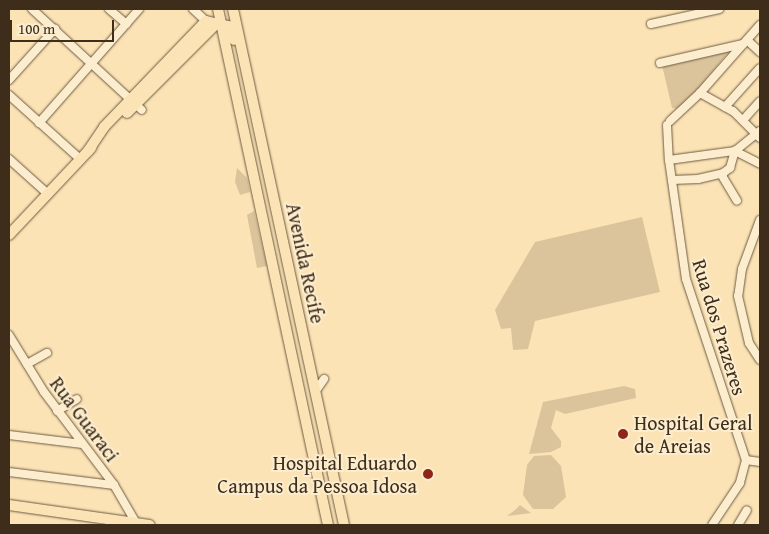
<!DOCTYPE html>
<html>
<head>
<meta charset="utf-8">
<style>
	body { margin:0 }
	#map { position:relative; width:769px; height:534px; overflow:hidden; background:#fbe3b5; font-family:"Gentium Book Plus",serif }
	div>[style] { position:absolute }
	.green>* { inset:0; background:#dbc49b }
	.roads { filter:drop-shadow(0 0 1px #6d5a42) drop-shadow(0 0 1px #6d5a42) }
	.minor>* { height:8px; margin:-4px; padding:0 4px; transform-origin:4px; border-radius:4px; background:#fcedcf }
	.major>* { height:10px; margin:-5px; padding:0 5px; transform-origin:5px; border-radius:5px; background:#fbe3b5 }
	.dots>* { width:14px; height:14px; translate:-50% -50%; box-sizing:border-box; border:2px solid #fcedcf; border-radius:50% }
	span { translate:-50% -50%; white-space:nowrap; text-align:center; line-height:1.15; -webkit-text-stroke:4px #fcedcf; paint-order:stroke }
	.street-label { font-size:20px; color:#3e2d1b }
	.poi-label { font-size:20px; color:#3e2d1b }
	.left { translate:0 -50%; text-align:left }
	.right { translate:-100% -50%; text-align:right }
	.frame { position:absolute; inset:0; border:10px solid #3e2d1b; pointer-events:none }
	.scale { position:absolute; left:10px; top:20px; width:104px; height:22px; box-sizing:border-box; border:2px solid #3e2d1b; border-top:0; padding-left:6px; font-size:15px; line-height:18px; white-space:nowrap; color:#3e2d1b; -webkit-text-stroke:4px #fcedcf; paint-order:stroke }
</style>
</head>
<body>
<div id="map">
	<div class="green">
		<div style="clip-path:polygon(730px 50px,689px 100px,680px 109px,672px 108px,662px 65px)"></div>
		<div style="clip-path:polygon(237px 168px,247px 178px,250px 192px,240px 195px,235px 182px)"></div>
		<div style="clip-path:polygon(254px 211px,267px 266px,257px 268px,247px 215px)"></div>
		<div style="clip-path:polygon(642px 217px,660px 292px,535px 321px,528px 349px,513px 350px,511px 328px,501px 329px,495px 310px,535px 242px)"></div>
		<div style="clip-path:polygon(624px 386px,635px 389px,636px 398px,565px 414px,556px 410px,551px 428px,561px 441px,561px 447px,551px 452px,529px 454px,543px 402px)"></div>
		<div style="clip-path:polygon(551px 455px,561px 466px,566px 497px,553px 509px,533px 509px,523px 495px,527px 465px,534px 456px)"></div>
		<div style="clip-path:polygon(520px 505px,531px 513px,507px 516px,515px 510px)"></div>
	</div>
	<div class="roads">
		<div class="minor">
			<div style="left:32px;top:9px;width:149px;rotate:42.6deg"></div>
			<div style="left:109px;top:9px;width:23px;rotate:41deg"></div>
			<div style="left:193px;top:9px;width:18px;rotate:43deg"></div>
			<div style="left:651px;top:24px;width:70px;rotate:-12.4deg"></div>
			<div style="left:747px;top:40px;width:18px;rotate:43deg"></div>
			<div style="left:660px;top:63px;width:85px;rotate:-12.9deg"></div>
			<div style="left:9px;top:80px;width:69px;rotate:-48deg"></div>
			<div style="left:700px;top:93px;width:38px;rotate:29deg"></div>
			<div style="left:733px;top:111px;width:38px;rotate:45deg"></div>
			<div style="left:9px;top:95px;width:96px;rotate:42deg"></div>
			<div style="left:725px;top:107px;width:52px;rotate:-48.1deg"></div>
			<div style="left:744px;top:119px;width:24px;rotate:-48deg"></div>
			<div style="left:670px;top:121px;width:41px;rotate:-43deg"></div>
			<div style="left:700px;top:93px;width:91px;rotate:-48.6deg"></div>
			<div style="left:39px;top:123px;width:152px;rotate:-48.7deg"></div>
			<div style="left:667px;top:125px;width:35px;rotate:87deg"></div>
			<div style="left:669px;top:160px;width:120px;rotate:81.9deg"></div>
			<div style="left:686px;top:279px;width:191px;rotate:71.7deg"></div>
			<div style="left:746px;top:460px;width:24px;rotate:105deg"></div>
			<div style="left:740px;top:483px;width:50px;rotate:123.7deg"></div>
			<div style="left:735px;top:151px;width:28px;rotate:27deg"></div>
			<div style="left:9px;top:159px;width:52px;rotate:41.9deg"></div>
			<div style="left:669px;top:160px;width:67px;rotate:-7.8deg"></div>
			<div style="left:735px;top:151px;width:32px;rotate:-39deg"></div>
			<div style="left:721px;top:174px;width:31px;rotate:59deg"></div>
			<div style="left:672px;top:180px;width:26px;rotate:-2deg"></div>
			<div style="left:698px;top:179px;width:26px;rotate:-13deg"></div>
			<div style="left:723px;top:173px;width:9px;rotate:-36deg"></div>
			<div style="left:730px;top:168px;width:18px;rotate:-74deg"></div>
			<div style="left:760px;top:220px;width:52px;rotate:110.2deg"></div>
			<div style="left:742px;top:269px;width:27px;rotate:98deg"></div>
			<div style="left:738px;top:296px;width:48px;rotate:76.8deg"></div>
			<div style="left:749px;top:343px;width:20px;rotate:57deg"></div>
			<div style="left:9px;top:335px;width:67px;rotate:58.4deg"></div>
			<div style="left:44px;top:392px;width:116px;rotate:53deg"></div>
			<div style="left:114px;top:485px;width:44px;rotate:59.9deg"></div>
			<div style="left:27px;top:364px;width:23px;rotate:-29deg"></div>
			<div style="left:315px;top:392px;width:16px;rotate:-55deg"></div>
			<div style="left:57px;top:411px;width:23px;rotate:-31deg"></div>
			<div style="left:9px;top:435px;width:74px;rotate:7deg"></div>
			<div style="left:746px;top:460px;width:14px;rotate:8deg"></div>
			<div style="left:9px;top:472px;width:106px;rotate:7.1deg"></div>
			<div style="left:738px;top:525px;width:17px;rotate:-59deg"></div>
		</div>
		<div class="major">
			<div style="left:218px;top:9px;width:528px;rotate:77.97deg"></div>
			<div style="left:233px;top:9px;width:528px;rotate:77.86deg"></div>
			<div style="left:127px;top:113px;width:126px;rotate:-45deg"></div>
			<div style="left:88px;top:151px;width:29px;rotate:-56deg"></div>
			<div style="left:104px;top:127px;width:147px;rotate:-46.1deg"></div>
			<div style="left:206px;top:21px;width:23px;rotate:13deg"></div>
			<div style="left:228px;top:26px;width:15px;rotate:67deg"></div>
			<div style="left:9px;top:235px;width:120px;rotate:-46.7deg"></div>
			<div style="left:9px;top:505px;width:142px;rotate:8.1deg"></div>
		</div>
	</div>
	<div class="dots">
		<div style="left:623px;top:434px;background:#8f2418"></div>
		<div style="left:428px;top:474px;background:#8f2418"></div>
	</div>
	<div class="street-label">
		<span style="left:306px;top:263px;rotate:78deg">Avenida Recife</span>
		<span style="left:720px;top:327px;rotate:73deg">Rua dos Prazeres</span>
		<span style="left:85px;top:419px;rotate:53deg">Rua Guaraci</span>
	</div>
	<div class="poi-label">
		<span class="left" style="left:634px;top:434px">Hospital Geral<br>de Areias</span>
		<span class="right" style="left:417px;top:474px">Hospital Eduardo<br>Campus da Pessoa Idosa</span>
	</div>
	<div class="frame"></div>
	<div class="scale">100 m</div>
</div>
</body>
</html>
